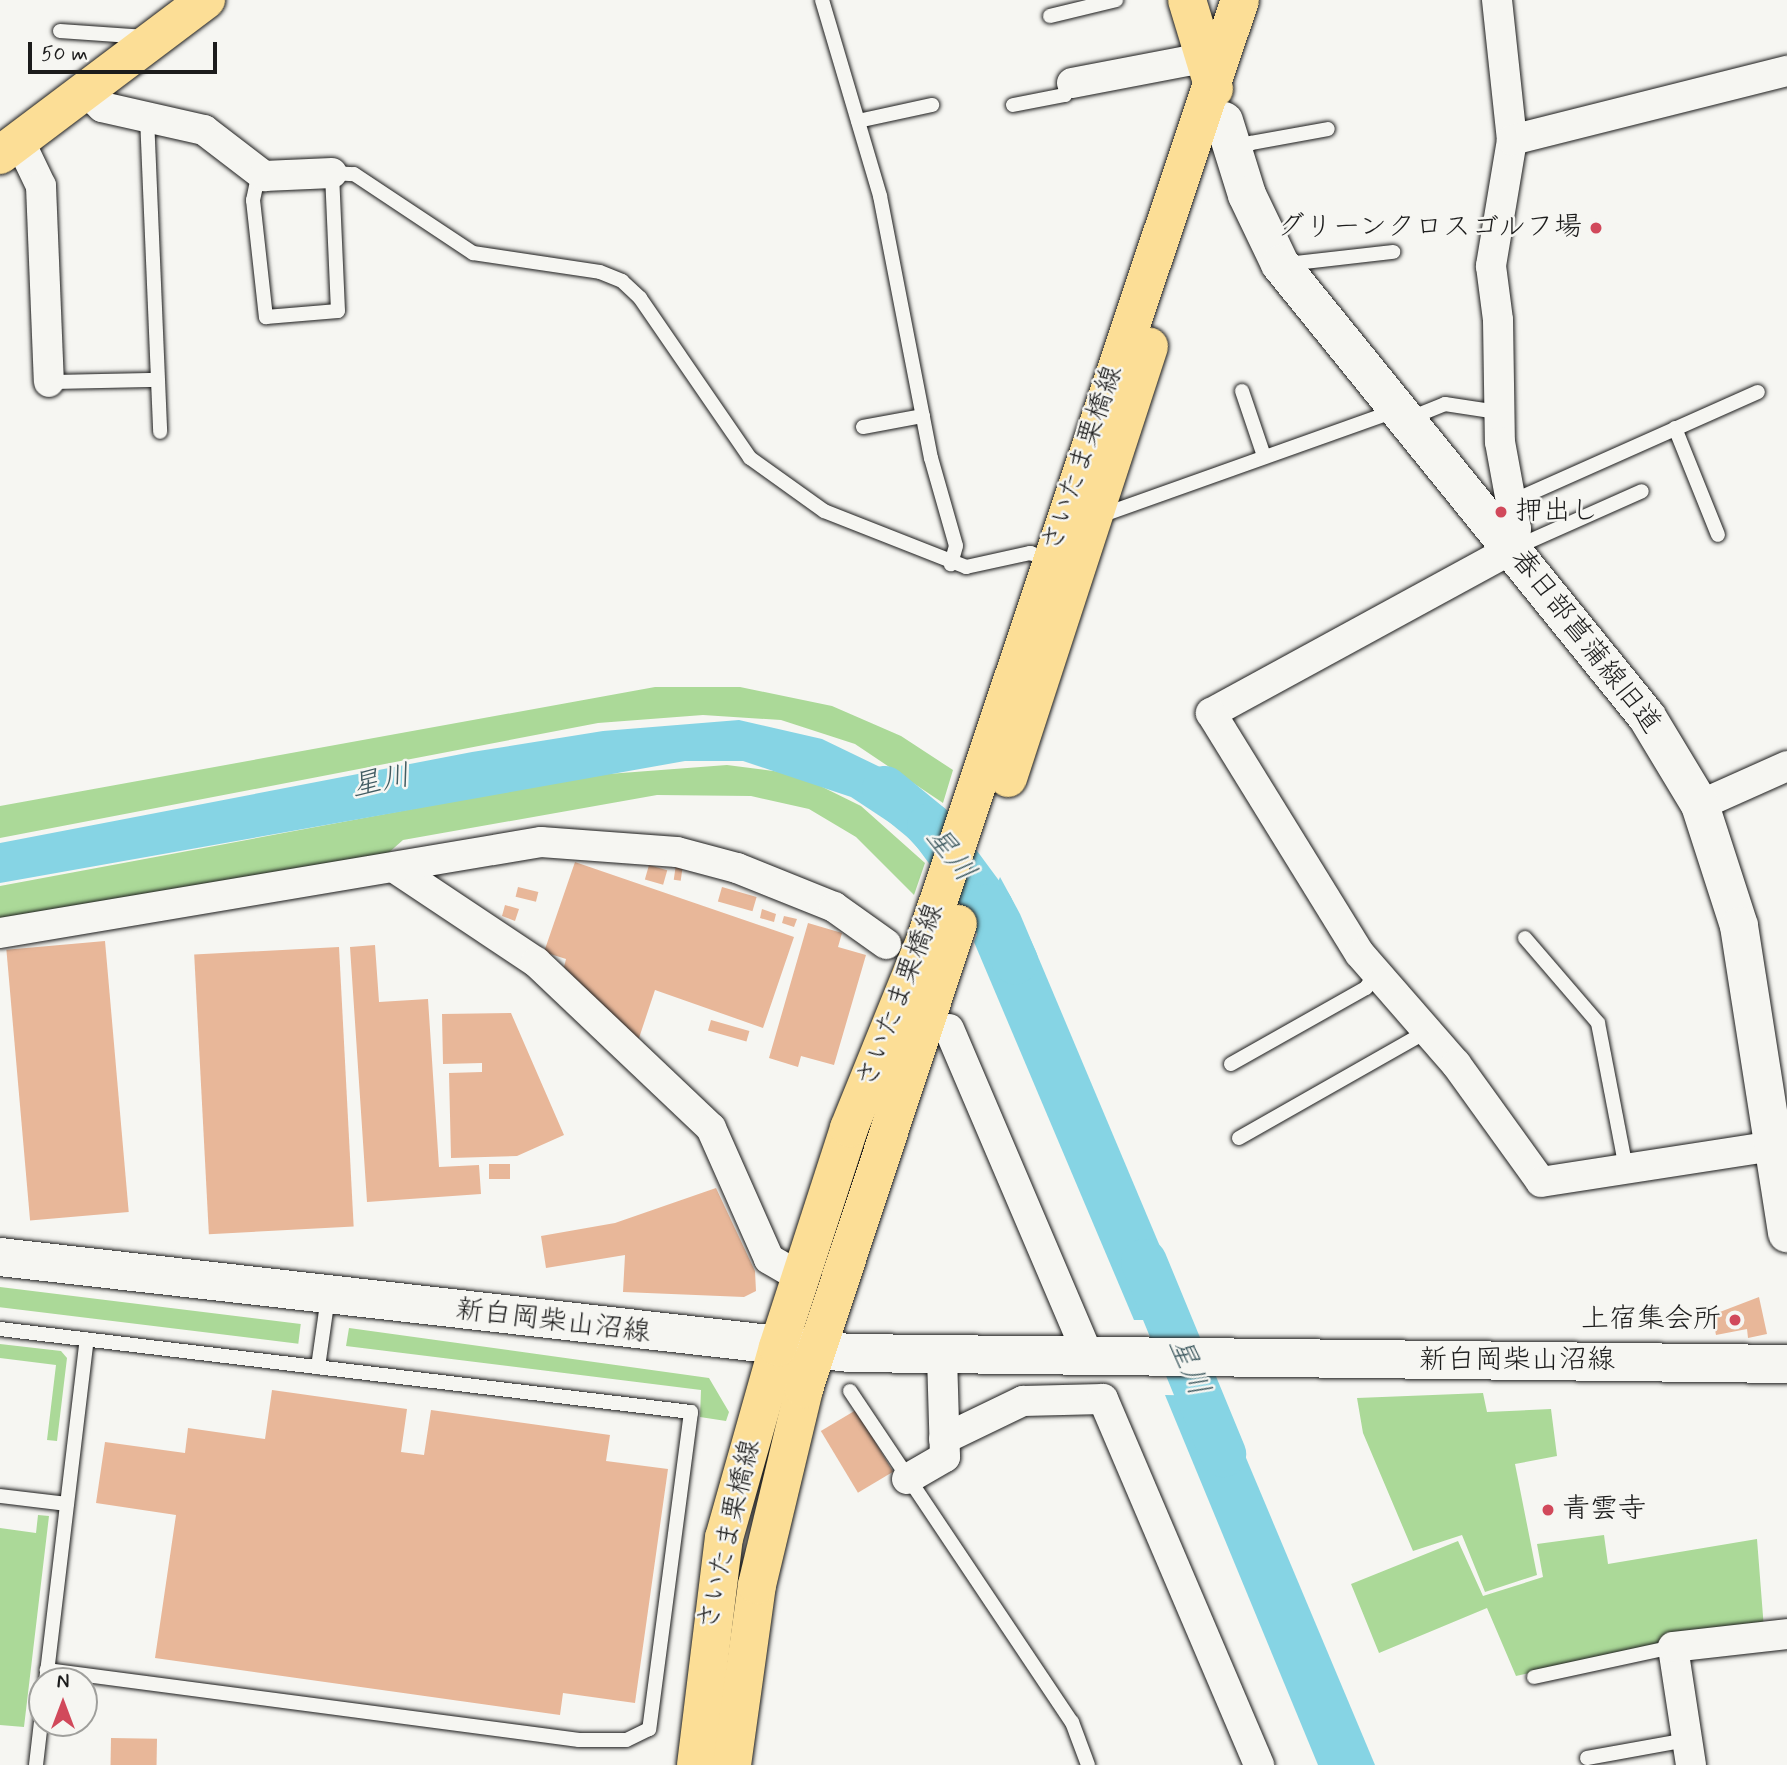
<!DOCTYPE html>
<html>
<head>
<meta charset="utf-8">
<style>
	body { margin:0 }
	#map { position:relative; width:1787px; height:1765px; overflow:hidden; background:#f6f6f2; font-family:Mynerve,"Klee One",sans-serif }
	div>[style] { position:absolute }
	.green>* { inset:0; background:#abd998; transform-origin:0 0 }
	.water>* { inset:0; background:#86d4e4 }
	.river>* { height:46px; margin:-23px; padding:0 23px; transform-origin:23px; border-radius:23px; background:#86d4e4 }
	.building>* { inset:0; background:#e8b799; transform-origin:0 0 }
	.roads { filter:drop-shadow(0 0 2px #1c1c1c) drop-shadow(0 0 2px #1c1c1c) }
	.lane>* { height:14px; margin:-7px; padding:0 7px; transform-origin:7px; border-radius:7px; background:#f6f6f2 }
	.street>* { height:30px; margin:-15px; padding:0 15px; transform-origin:15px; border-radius:15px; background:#f6f6f2 }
	.secondary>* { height:38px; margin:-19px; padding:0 19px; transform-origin:19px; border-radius:19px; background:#f6f6f2 }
	.primary>* { height:38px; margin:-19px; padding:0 19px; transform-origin:19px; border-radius:19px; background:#fcde96 }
	.dots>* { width:19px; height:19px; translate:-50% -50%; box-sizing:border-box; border:4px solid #f6f6f2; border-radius:50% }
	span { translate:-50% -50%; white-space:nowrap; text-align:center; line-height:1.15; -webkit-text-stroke:5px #f6f6f2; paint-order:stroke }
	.poi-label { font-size:28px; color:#1c1c1c }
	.right { translate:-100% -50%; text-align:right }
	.left { translate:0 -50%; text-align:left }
	.street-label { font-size:28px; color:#1c1c1c }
	.water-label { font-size:30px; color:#415c62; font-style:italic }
	.north { position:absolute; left:28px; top:1667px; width:70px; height:70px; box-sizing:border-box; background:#f6f6f2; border:2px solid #9f9f9c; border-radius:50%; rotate:0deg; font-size:19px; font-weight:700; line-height:28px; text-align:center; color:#1c1c1c }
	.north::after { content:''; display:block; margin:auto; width:24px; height:32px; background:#d1495b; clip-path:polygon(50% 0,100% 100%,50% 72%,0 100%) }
	.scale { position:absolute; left:28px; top:42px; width:189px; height:32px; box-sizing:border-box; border:4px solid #1c1c1c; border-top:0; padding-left:9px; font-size:21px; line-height:24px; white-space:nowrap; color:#1c1c1c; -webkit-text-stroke:5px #f6f6f2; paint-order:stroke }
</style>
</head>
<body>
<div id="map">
	<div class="green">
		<div style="clip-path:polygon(655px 687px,740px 687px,832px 706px,901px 736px,953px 770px,943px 803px,855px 744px,781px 720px,703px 715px,598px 723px,0 838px,0 806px)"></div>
		<div style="clip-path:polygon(727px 765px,796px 774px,861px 806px,925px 863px,914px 895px,856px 837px,809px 809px,751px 796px,657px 795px,403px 840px,386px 855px,0 920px,0 886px,595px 775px)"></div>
		<div style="left:0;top:1287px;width:303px;height:20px;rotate:7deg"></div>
		<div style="clip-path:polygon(349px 1328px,709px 1378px,729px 1412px,726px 1421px,700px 1417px,701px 1390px,346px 1346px)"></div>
		<div style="clip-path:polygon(0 1344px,61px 1351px,67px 1358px,57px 1441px,47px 1440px,56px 1365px,0 1358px)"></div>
		<div style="clip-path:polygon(1483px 1393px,1487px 1412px,1551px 1409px,1557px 1456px,1515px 1464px,1537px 1575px,1485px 1592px,1462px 1535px,1413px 1551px,1363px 1433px,1357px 1398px)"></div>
		<div style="clip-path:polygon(38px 1515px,49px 1516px,24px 1727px,0 1725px,0 1528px,36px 1533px)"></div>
		<div style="clip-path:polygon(1604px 1535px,1608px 1564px,1757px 1539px,1764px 1629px,1676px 1640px,1516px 1676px,1487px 1608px,1379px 1653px,1351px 1584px,1458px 1541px,1483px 1596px,1543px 1577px,1537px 1544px)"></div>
	</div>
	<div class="water">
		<div style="clip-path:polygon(739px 720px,822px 739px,880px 767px,939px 810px,925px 856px,901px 830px,851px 797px,743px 761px,685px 761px,0 883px,0 843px,472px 752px,603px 731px)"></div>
		<div style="clip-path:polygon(1000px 877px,1020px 914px,1191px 1320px,1134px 1320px,974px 942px)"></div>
		<div style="clip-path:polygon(1165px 1395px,1220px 1396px,1375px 1765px,1318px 1765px)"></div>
	</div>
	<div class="river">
		<div style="left:885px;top:789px;width:58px;rotate:39.4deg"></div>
		<div style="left:930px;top:826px;width:101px;rotate:53.5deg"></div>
		<div style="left:990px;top:907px;width:60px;rotate:65.2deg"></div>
		<div style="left:1144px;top:1262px;width:208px;rotate:67.6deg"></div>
	</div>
	<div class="building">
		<div style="clip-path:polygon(575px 862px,794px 937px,763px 1028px,655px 990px,638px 1041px,564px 967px,566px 959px,544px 952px)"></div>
		<div style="left:676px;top:864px;width:7px;height:16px;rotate:8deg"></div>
		<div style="left:649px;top:865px;width:19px;height:15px;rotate:16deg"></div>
		<div style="left:518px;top:887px;width:21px;height:10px;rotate:14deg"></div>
		<div style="left:722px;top:887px;width:36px;height:15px;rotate:16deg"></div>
		<div style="clip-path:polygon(505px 905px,519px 909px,515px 921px,502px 916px)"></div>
		<div style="clip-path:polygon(762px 909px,776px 914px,774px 922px,760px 918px)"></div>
		<div style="clip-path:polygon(784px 916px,797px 919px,794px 927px,782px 923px)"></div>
		<div style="clip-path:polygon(808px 923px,842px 933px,838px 947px,866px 955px,834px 1065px,801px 1056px,798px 1067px,769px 1058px)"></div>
		<div style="left:105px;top:941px;width:272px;height:99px;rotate:85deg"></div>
		<div style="clip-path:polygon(375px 945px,379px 1002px,428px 999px,439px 1167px,479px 1165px,481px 1194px,367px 1202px,350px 947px)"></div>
		<div style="left:339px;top:947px;width:280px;height:145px;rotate:87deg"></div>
		<div style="clip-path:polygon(511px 1013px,564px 1135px,517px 1156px,451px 1158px,449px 1073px,482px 1072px,482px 1063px,443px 1064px,442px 1014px)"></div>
		<div style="left:711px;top:1020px;width:40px;height:11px;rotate:16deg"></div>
		<div style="left:489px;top:1164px;width:21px;height:15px"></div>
		<div style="clip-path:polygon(716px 1188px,755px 1271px,756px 1291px,744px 1297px,623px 1292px,625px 1255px,546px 1268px,541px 1236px,615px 1223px)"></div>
		<div style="clip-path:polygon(1759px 1297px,1767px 1334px,1748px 1338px,1747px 1329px,1716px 1335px,1712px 1315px)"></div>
		<div style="clip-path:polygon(272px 1390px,407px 1409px,401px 1452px,424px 1455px,431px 1410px,610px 1435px,606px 1461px,668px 1469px,635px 1703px,563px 1693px,560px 1715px,155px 1658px,176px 1515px,96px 1503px,105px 1442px,185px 1453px,188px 1428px,265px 1439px)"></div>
		<div style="left:856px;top:1410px;width:72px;height:41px;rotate:59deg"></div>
		<div style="left:111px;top:1738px;width:46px;height:27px;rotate:1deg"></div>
	</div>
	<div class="roads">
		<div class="lane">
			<div style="left:822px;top:0;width:204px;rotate:73.5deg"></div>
			<div style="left:880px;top:196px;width:267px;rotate:79deg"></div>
			<div style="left:931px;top:458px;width:91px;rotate:74.1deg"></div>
			<div style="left:956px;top:546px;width:19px;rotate:106deg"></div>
			<div style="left:1050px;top:16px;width:68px;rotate:-13.6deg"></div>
			<div style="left:60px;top:31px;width:86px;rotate:4deg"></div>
			<div style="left:1013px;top:105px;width:53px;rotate:-10.9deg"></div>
			<div style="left:1065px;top:95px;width:14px;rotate:-60deg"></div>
			<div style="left:147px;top:117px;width:315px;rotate:87.6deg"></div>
			<div style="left:858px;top:121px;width:76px;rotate:-12.2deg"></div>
			<div style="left:1236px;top:154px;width:19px;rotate:-36deg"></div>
			<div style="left:1251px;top:143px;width:78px;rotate:-10.3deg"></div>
			<div style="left:259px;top:172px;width:29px;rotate:102deg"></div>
			<div style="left:253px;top:200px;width:118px;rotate:83.7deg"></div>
			<div style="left:266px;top:317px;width:72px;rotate:-4.8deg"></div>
			<div style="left:338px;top:311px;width:138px;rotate:-92.5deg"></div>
			<div style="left:332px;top:173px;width:22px;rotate:3deg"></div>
			<div style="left:354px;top:174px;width:143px;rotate:33.6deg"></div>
			<div style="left:473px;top:253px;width:128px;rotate:8.5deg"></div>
			<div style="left:600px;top:272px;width:24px;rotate:22deg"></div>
			<div style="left:622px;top:281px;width:25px;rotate:43deg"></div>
			<div style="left:640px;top:298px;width:194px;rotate:55.5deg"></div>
			<div style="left:750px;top:458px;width:91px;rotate:35.6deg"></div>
			<div style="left:824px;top:511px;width:153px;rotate:21.5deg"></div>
			<div style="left:966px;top:567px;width:66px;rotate:-12.3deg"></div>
			<div style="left:1030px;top:553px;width:19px;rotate:18deg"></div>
			<div style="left:1287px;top:264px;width:107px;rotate:-6.5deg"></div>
			<div style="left:49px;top:382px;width:105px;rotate:-1.1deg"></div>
			<div style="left:1242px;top:391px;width:69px;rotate:71.3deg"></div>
			<div style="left:1408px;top:419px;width:40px;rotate:-22deg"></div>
			<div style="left:1445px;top:404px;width:53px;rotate:8.7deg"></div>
			<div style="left:863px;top:427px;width:61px;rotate:-10.4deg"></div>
			<div style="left:1675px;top:428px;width:115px;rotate:68.1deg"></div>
			<div style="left:1513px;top:501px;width:268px;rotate:-24deg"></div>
			<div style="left:1097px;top:517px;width:316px;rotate:-19.6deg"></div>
			<div style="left:1512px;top:549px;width:142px;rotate:-24deg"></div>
			<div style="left:1525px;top:938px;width:112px;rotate:49.3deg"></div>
			<div style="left:1598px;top:1023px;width:149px;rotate:79.1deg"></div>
			<div style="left:1231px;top:1064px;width:155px;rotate:-29.4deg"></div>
			<div style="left:1366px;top:988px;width:19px;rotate:-58deg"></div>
			<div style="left:1239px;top:1138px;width:216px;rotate:-29.6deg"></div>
			<div style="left:0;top:1329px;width:696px;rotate:6.85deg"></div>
			<div style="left:691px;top:1412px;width:320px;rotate:97.5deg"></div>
			<div style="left:649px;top:1729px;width:25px;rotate:154deg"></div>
			<div style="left:626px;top:1740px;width:47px;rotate:180deg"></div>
			<div style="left:579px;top:1740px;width:537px;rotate:-172.5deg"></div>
			<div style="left:318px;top:1367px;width:71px;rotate:-81.9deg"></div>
			<div style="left:850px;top:1391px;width:399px;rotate:56.2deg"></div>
			<div style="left:1072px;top:1722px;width:46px;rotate:69.6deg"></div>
			<div style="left:0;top:1496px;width:67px;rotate:6.8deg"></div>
			<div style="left:1534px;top:1677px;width:142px;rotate:-12.2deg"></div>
			<div style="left:46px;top:1681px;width:344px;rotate:-83.2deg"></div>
			<div style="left:1587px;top:1758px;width:102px;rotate:-10.2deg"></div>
			<div style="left:36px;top:1765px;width:52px;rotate:-83.4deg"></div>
		</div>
		<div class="street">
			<div style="left:1497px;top:0;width:141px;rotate:83.9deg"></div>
			<div style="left:1512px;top:140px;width:128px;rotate:99.5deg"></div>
			<div style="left:1491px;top:266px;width:54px;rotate:82.6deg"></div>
			<div style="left:1498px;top:320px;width:122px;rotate:89.1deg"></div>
			<div style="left:1500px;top:442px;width:88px;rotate:79.6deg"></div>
			<div style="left:1516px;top:529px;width:20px;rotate:101deg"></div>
			<div style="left:1512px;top:549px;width:343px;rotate:151.4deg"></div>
			<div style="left:1211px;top:713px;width:283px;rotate:58.3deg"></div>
			<div style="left:1360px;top:954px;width:146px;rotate:48.9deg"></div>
			<div style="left:1456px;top:1064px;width:145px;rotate:54.2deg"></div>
			<div style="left:1541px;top:1182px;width:235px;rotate:-8.8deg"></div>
			<div style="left:1072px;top:83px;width:117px;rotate:-10.8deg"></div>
			<div style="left:1187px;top:61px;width:19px;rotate:-35deg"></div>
			<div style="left:84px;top:90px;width:25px;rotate:43deg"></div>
			<div style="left:102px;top:107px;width:105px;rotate:12.7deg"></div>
			<div style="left:204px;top:130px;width:76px;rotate:37.5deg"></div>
			<div style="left:264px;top:176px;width:68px;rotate:-2.5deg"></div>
			<div style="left:19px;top:140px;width:51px;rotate:64.4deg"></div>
			<div style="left:41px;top:186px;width:196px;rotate:87.7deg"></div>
			<div style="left:1512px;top:140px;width:284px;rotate:-14.1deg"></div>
			<div style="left:1700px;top:805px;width:95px;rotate:-24.1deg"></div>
			<div style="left:398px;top:870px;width:166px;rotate:33.7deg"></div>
			<div style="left:536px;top:962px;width:241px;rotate:43.5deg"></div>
			<div style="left:711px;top:1128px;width:143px;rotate:66.1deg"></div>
			<div style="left:769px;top:1259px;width:36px;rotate:30deg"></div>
			<div style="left:0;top:933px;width:549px;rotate:-9.55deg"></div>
			<div style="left:541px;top:842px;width:136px;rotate:4.2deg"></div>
			<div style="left:677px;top:852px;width:62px;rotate:14.9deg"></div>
			<div style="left:737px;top:868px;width:105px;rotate:21.9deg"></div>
			<div style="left:834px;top:907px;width:64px;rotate:35.4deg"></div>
			<div style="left:949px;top:1029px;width:357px;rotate:66.9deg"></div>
			<div style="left:944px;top:1439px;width:88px;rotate:-25.7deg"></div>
			<div style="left:1023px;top:1401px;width:80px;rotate:-1.4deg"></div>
			<div style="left:1103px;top:1399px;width:398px;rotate:66.9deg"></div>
			<div style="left:907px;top:1479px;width:44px;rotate:-30.1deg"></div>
			<div style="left:945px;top:1457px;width:100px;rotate:-91.7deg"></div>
			<div style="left:1691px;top:1765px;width:119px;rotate:-98.7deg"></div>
			<div style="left:1673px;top:1647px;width:115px;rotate:-6.5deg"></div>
		</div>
		<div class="secondary">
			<div style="left:1224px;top:121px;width:77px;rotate:72.7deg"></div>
			<div style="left:1247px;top:195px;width:76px;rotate:64.4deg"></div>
			<div style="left:1280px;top:264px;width:583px;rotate:50.99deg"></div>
			<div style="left:1647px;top:717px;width:103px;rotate:58.9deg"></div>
			<div style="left:1700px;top:805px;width:127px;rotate:72.1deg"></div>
			<div style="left:1739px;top:926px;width:311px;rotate:81.1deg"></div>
			<div style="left:0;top:1257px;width:854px;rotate:6.45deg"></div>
			<div style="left:849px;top:1353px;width:938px;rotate:0.67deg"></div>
		</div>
		<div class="primary">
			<div style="left:1187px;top:0;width:93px;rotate:73.1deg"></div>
			<div style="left:0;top:155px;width:258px;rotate:-37deg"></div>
			<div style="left:1008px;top:778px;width:454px;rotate:-71.9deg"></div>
			<div style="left:696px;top:1765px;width:229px;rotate:-83deg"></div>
			<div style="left:724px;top:1538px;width:198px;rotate:-74.2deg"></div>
			<div style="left:778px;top:1347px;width:230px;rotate:-72deg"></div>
			<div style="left:849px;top:1128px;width:202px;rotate:-67.9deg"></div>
			<div style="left:925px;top:941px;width:992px;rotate:-71.49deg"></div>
			<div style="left:732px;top:1765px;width:182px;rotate:-82.1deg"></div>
			<div style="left:757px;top:1585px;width:202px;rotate:-76.5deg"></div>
			<div style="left:804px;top:1389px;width:490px;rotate:-71.7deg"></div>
		</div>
	</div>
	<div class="dots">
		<div style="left:1596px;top:228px;background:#d1495b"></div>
		<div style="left:1501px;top:512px;background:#d1495b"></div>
		<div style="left:1735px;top:1320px;background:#d1495b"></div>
		<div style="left:1548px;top:1510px;background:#d1495b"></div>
	</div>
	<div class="poi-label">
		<span class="right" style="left:1582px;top:228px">グリーンクロスゴルフ場</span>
		<span class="left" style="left:1515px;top:512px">押出し</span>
		<span class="right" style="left:1721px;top:1320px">上宿集会所</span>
		<span class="left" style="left:1562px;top:1510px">青雲寺</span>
	</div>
	<div class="street-label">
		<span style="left:1083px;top:459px;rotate:-71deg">さいたま栗橋線</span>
		<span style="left:1585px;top:642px;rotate:52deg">春日部菖蒲線旧道</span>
		<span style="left:901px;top:996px;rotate:-69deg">さいたま栗橋線</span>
		<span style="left:553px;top:1322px;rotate:7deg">新白岡柴山沼線</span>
		<span style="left:1517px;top:1361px">新白岡柴山沼線</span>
		<span style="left:730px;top:1535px;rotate:-77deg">さいたま栗橋線</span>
	</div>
	<div class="water-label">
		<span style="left:381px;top:782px;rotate:-12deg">星川</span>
		<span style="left:950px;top:855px;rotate:52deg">星川</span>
		<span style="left:1188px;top:1367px;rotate:67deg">星川</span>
	</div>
	<div class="north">N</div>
	<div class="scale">50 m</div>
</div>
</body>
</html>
